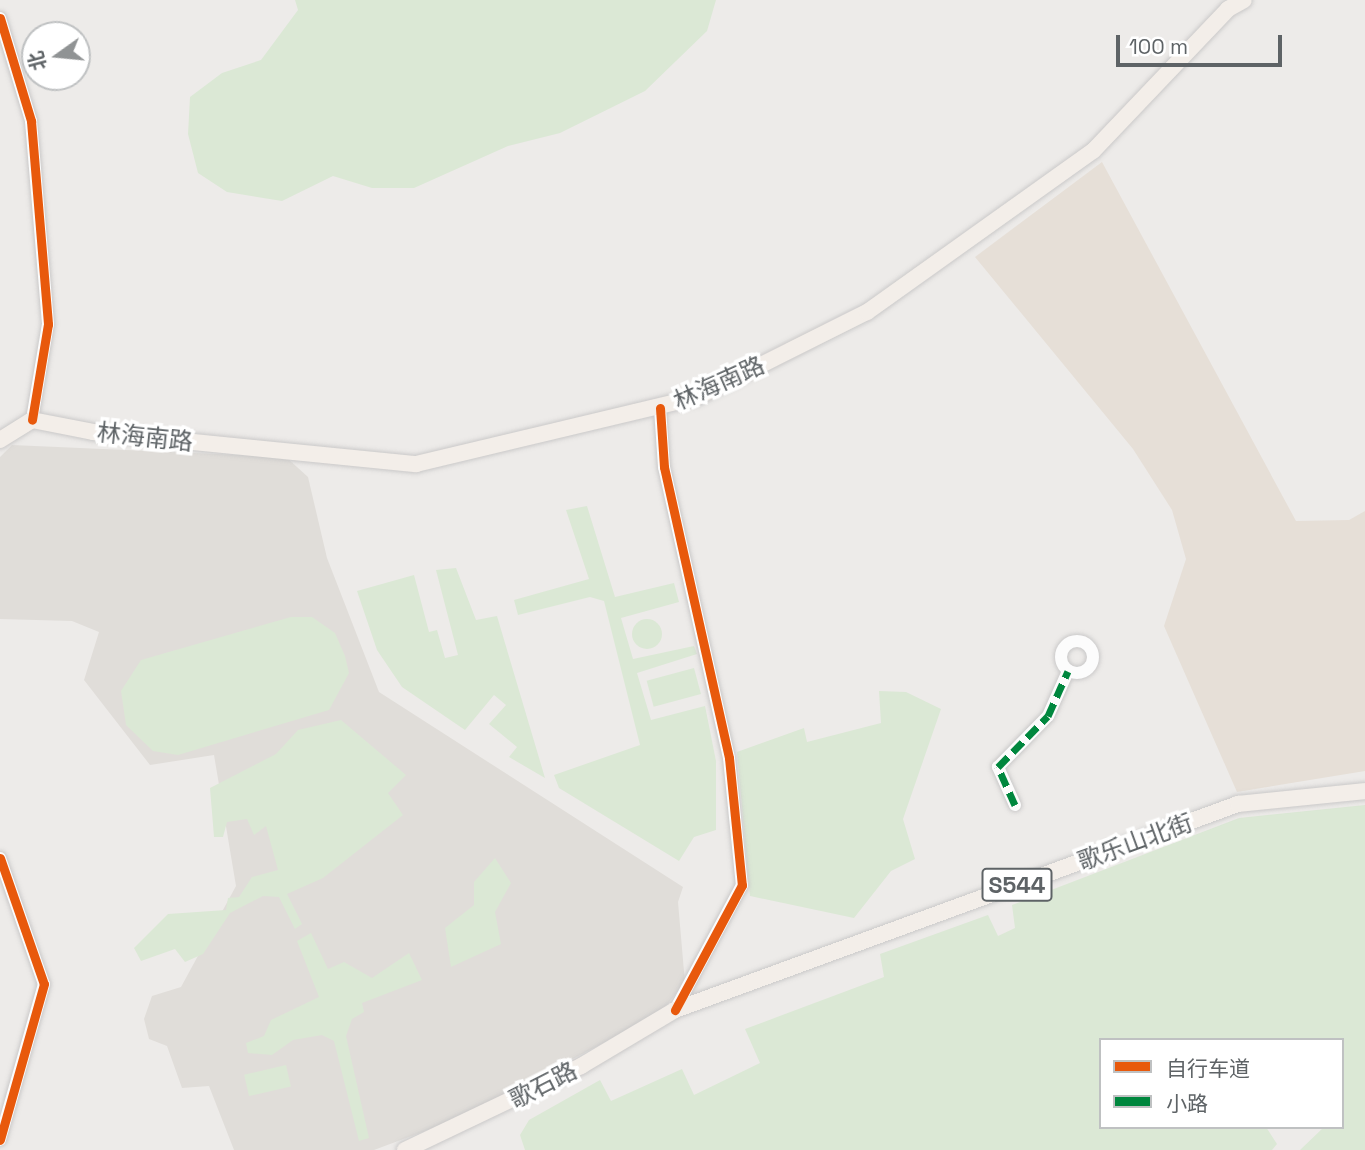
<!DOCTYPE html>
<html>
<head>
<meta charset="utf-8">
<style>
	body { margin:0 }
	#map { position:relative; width:1365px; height:1150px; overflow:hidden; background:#edebe9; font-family:"Space Grotesk","Noto Sans SC",sans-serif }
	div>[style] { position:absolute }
	.commercial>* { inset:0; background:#e6dfd7 }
	.education>* { inset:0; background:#e0ddd9 }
	.green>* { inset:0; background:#dbe8d5; transform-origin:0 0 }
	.round { border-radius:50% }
	.roads { filter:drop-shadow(0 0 2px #cac9c9) drop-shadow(0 0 2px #cac9c9) }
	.minor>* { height:12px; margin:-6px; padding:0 6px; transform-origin:6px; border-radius:6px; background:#fcfcfc }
	.minor>.ring { margin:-6px; padding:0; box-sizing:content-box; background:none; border:12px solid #fcfcfc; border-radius:50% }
	.major>* { height:16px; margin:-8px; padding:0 8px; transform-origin:8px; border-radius:8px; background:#f3eee9 }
	.quiet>* { height:7px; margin-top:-3.5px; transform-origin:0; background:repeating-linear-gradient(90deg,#00873e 0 14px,transparent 0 21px) }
	.cycleway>* { height:9px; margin:-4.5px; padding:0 4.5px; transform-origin:4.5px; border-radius:4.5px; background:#e8590c }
	span { translate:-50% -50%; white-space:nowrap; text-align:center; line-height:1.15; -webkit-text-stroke:7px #fff; paint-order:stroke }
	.shield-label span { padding:2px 5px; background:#fff; border:2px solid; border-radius:5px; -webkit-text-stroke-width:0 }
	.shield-label { font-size:23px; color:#5e6366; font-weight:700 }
	.street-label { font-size:24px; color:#5e6366 }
	.legend { position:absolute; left:1099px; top:1038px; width:245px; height:91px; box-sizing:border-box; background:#fff; border:2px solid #bfc1c2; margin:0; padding:9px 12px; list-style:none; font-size:21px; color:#5e6366 }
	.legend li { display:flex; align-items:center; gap:14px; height:35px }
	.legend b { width:35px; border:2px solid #bfc1c2 }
	.north { position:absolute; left:21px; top:21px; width:70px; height:70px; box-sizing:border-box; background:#fff; border:2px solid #bfc1c2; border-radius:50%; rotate:255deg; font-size:19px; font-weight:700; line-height:28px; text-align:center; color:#5e6366 }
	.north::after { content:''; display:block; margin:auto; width:24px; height:32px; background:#909394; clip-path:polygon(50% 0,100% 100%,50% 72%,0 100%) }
	.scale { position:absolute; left:1116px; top:35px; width:166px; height:32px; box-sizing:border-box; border:4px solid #5e6366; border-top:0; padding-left:9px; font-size:21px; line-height:24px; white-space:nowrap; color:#5e6366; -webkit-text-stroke:5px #fff; paint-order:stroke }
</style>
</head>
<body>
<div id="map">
	<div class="commercial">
		<div style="clip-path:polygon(1102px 162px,1296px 521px,1349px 520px,1365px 511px,1365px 771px,1237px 792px,1164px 626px,1186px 559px,1172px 510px,1133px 449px,975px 257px)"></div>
	</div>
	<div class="education">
		<div style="clip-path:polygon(12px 445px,286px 457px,308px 477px,327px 558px,379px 692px,683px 887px,678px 902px,685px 983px,659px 1014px,457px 1119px,374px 1150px,234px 1150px,209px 1086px,182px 1088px,167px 1046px,149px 1039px,144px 1019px,152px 996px,181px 987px,236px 886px,214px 755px,150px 765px,84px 680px,99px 632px,72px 621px,0 619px,0 457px)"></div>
	</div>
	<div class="green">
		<div style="clip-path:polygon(295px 0,716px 0,707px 31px,645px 91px,560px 133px,508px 146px,414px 188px,372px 188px,333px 176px,282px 201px,227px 192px,198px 173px,188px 134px,190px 97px,222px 73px,261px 60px,298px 10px)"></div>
		<div style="clip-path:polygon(587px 506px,615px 597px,674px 583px,679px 602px,621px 618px,633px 659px,694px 646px,697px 654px,637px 673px,651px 720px,705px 706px,716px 761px,716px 830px,694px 837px,679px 861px,559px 788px,554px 775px,640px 745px,604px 601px,590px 597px,518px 615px,514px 600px,589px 579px,566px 510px)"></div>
		<div style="clip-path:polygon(456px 568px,476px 620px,497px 616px,545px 778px,509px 757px,517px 747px,489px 724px,506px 705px,494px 695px,465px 730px,402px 687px,377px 650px,357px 591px,414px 575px,429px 632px,437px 630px,445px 658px,458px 655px,436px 570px)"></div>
		<div style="clip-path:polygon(291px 617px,312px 617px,335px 633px,345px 656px,349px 673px,329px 710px,178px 755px,153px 751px,126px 725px,121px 691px,141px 660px)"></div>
		<div class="round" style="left:632px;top:619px;width:30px;height:30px"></div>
		<div style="left:694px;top:668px;width:27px;height:49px;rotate:75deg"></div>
		<div style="clip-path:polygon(879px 691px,906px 692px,941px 709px,903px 819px,915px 859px,891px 871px,854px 918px,750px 896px,737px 752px,804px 728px,807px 742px,881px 723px)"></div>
		<div style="clip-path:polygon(341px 720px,406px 775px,388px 793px,403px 815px,323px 878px,287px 894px,302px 924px,295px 929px,279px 897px,263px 896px,230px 913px,203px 954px,185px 962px,175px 949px,141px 961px,134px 948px,168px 914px,226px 910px,228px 898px,239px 897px,252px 877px,278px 870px,266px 826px,254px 835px,247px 819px,227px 822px,223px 837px,214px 837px,210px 788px,276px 754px,298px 730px)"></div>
		<div style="clip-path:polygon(1365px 805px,1365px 1150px,1300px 1150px,1324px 1127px,1342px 1127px,1342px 1040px,1101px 1040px,1101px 1127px,1266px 1127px,1277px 1144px,1272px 1150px,525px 1150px,520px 1135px,529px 1120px,600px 1080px,611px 1101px,682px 1069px,694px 1095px,760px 1063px,745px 1029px,884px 977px,880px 954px,988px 915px,998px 936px,1015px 928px,1012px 905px,1239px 818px)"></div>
		<div style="clip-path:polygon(495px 858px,511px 883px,495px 912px,501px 944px,451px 967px,445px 928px,474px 905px,474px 882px)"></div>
		<div style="clip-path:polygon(311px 933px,328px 969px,344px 962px,372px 978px,409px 953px,422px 980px,362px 1003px,364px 1012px,352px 1019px,346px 1036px,369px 1138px,359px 1141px,334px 1041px,322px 1035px,293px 1040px,272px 1055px,248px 1053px,246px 1043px,264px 1036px,271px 1020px,319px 997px,297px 941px)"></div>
		<div style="left:286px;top:1065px;width:22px;height:43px;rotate:77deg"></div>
	</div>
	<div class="roads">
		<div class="minor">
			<div style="left:0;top:18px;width:108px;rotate:73.2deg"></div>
			<div style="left:31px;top:121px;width:204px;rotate:85.2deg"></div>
			<div style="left:48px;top:324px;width:97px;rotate:99.5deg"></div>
			<div style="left:660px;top:408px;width:59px;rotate:86.1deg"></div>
			<div style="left:664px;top:467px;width:298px;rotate:77.4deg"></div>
			<div style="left:729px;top:758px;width:128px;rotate:84.2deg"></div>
			<div style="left:742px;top:885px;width:142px;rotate:118.2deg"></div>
			<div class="ring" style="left:1061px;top:641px;width:20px;height:20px"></div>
			<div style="left:1015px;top:805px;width:42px;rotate:-114.1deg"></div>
			<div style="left:998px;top:767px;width:71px;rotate:-45.6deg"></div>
			<div style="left:1048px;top:716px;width:49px;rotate:-66deg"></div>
			<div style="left:0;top:858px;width:133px;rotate:70.8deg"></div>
			<div style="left:44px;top:984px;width:162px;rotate:105.8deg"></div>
		</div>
		<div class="major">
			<div style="left:0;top:440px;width:38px;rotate:-32deg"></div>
			<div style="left:32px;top:420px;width:62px;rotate:11.1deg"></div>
			<div style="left:93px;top:432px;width:325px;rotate:5.7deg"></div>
			<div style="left:416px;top:464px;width:289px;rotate:-13.4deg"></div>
			<div style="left:697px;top:397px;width:190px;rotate:-26.6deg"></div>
			<div style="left:867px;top:312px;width:277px;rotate:-35.5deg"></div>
			<div style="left:1093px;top:151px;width:196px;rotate:-46.4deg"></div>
			<div style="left:1228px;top:9px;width:18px;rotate:-29deg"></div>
			<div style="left:405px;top:1150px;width:195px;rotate:-25.5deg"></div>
			<div style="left:581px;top:1066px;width:109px;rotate:-30.8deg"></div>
			<div style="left:675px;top:1010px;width:600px;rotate:-20.1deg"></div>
			<div style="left:1238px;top:804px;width:128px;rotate:-5.8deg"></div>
		</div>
	</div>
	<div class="quiet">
		<div style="left:1015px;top:805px;width:42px;rotate:-114.1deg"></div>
		<div style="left:998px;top:767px;width:71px;rotate:-45.6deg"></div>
		<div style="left:1048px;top:716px;width:49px;rotate:-66deg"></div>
	</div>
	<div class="cycleway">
		<div style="left:0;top:18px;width:108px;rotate:73.2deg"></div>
		<div style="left:31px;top:121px;width:204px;rotate:85.2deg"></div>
		<div style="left:48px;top:324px;width:97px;rotate:99.5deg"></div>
		<div style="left:660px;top:408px;width:59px;rotate:86.1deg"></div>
		<div style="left:664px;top:467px;width:298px;rotate:77.4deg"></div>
		<div style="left:729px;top:758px;width:128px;rotate:84.2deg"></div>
		<div style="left:742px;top:885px;width:142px;rotate:118.2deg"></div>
		<div style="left:0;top:858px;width:133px;rotate:70.8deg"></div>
		<div style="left:44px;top:984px;width:162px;rotate:105.8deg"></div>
	</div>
	<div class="shield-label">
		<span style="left:1017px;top:885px">S544</span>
	</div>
	<div class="street-label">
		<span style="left:719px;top:383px;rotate:-24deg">林海南路</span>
		<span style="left:145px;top:437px;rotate:6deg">林海南路</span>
		<span style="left:1135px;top:842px;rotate:-20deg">歌乐山北街</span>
		<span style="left:543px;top:1085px;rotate:-27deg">歌石路</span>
	</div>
	<ul class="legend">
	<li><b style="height:9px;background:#e8590c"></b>自行车道</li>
	<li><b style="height:9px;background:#00873e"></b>小路</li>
	</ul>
	<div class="north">北</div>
	<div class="scale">100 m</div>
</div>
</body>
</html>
